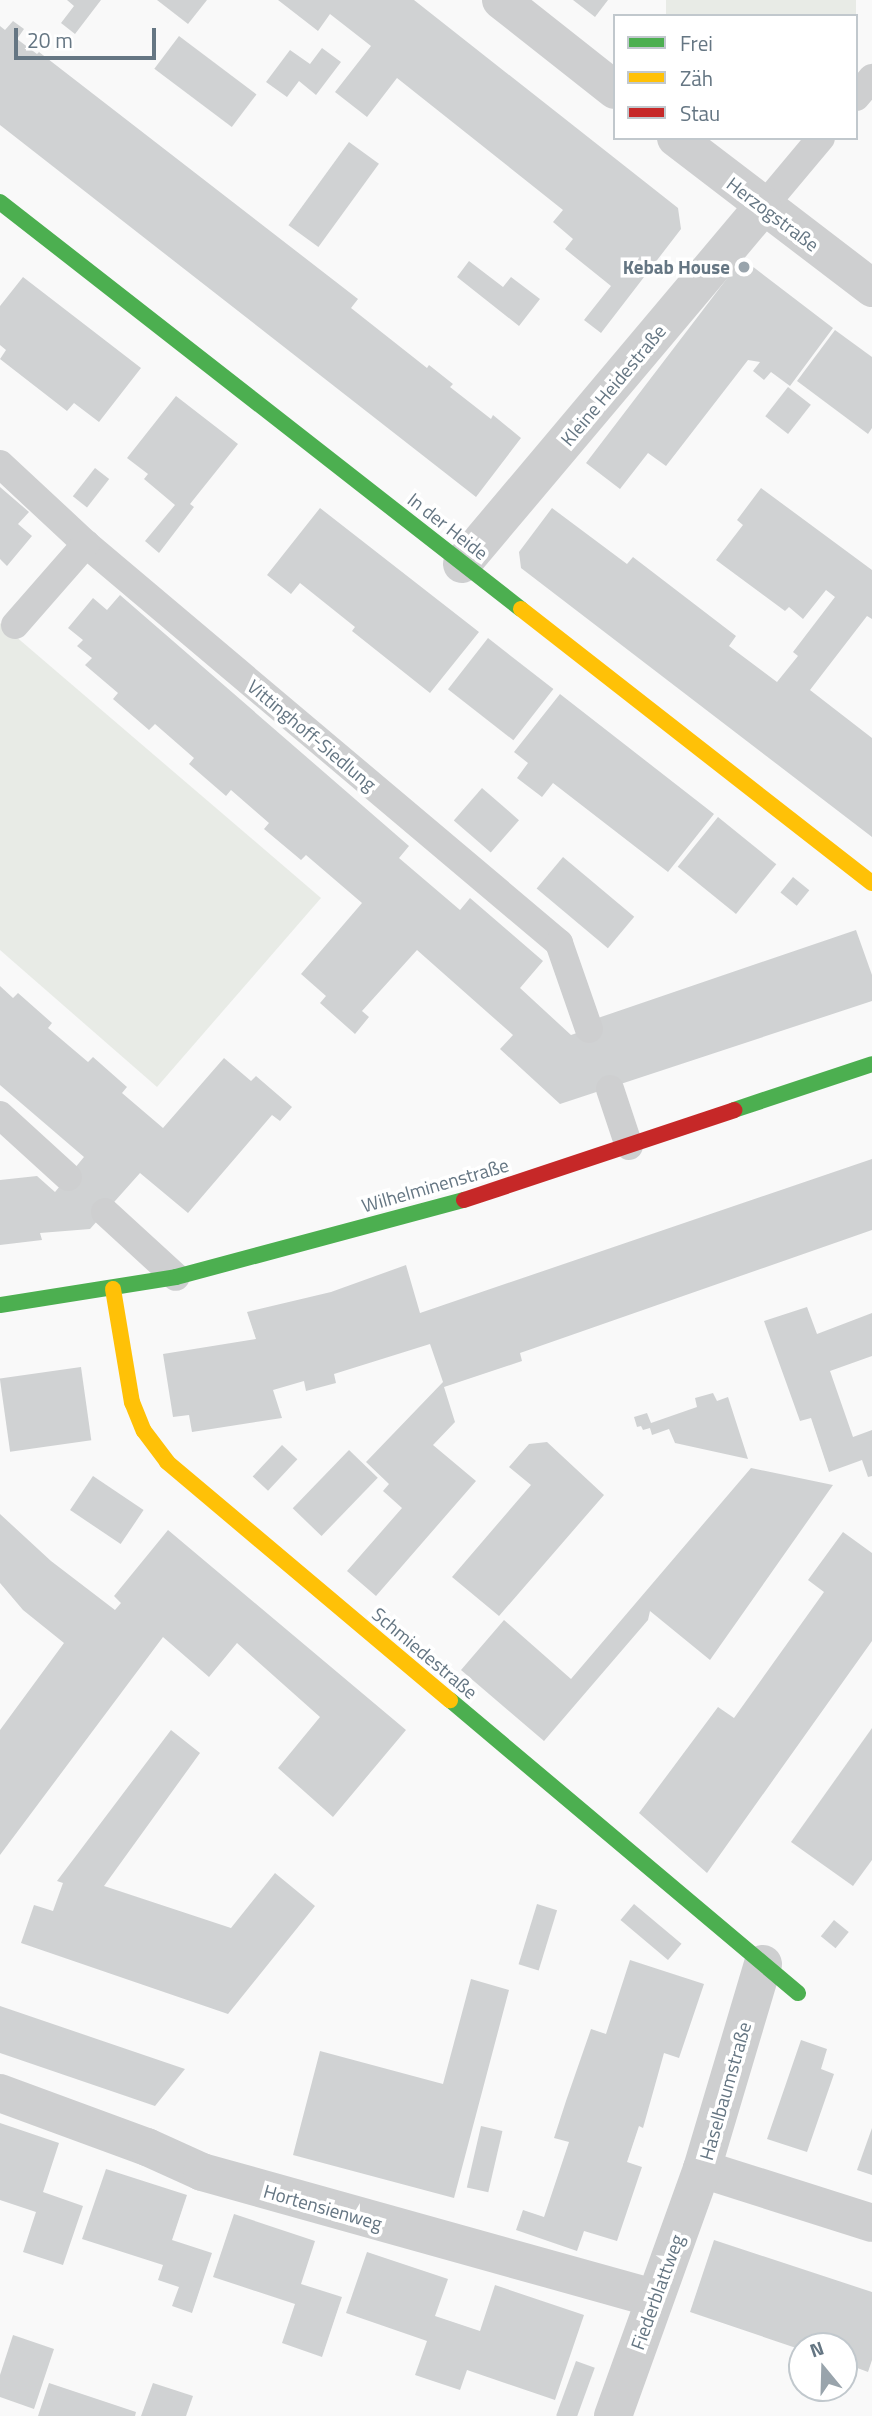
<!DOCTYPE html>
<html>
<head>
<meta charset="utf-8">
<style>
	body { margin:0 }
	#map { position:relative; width:872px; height:2416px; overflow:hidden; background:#f9f9f9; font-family:"Titillium Web",sans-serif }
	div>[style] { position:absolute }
	.green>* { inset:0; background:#e8ebe6; transform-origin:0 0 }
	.building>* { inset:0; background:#d0d2d3; transform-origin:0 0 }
	.lane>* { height:28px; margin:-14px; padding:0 14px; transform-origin:14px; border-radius:14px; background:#cecfd0 }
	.street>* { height:38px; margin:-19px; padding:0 19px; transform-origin:19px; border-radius:19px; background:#cecfd0 }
	.fast>* { height:16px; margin:-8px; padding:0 8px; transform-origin:8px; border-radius:8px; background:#4caf50 }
	.slow>* { height:16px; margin:-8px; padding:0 8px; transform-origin:8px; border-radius:8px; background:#ffc107 }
	.jam>* { height:16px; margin:-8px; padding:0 8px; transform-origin:8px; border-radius:8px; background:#c62828 }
	.dots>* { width:19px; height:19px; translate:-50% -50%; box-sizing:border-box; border:4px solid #fff; border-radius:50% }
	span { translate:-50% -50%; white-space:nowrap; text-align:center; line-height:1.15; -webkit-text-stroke:7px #fff; paint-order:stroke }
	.street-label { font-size:19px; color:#657683 }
	.poi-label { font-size:19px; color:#657683; font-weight:700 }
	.right { translate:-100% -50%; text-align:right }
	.legend { position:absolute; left:613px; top:14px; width:245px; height:126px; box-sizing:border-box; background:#fff; border:2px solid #c1c8cd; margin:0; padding:9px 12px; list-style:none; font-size:21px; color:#657683 }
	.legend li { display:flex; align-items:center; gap:14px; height:35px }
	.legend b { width:35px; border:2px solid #c1c8cd }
	.north { position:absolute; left:788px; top:2332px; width:70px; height:70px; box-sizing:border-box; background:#fff; border:2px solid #c1c8cd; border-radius:50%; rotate:341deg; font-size:19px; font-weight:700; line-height:28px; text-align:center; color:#657683 }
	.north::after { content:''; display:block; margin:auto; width:24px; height:32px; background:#99a4ac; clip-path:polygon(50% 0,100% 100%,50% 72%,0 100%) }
	.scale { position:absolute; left:14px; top:28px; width:142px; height:32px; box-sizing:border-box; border:4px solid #657683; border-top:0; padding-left:9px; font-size:21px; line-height:24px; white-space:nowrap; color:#657683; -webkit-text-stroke:5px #fff; paint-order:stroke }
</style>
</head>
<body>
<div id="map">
	<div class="green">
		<div style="left:666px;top:0;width:190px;height:21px"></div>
		<div style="clip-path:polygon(0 623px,321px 898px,157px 1087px,0 950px)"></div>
	</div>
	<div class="building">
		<div style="clip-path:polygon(67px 0,101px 0,75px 34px,61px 23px,74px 6px)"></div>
		<div style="clip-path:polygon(157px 0,207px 0,188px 24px)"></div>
		<div style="clip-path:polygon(278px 0,414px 0,678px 208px,681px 229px,601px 333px,584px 320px,611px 286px,565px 249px,573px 239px,553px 222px,563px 210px,397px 78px,367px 117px,335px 92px,371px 46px,330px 14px,318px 31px)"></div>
		<div style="clip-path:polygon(573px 0,608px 0,595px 17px)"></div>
		<div style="clip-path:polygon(13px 21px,24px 29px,17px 39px,37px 54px,39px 52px,358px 299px,351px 308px,427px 368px,429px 365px,453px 384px,450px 387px,491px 419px,493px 415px,521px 438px,476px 497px,0 125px,0 26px,5px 30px)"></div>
		<div style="left:179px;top:36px;width:97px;height:41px;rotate:37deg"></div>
		<div style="clip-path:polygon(322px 48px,341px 62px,316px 95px,299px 81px,287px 97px,266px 82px,290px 50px,310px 64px)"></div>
		<div style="left:349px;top:142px;width:37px;height:103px;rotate:36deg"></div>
		<div style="clip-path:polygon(469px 261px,503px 287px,511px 277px,540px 299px,519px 326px,457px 277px)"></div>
		<div style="clip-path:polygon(752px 266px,833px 328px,790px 386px,771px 372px,764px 380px,753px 371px,760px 362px,748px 360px,666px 466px,648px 453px,620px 489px,586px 463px,735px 268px)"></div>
		<div style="clip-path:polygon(23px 277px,141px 368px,99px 422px,74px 403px,67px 411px,0 359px,6px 350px,0 345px,0 306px)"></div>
		<div style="clip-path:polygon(835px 330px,872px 357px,872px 428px,868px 434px,797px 381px)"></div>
		<div style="left:788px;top:387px;width:29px;height:37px;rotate:38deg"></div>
		<div style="clip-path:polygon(176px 396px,238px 444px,190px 504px,194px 507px,159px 553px,145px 541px,175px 505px,144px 479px,148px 474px,127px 458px)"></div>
		<div style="left:95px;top:468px;width:18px;height:36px;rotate:38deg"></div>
		<div style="clip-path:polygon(0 487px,29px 512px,18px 524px,32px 536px,7px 566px,0 559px)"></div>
		<div style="clip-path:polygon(761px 488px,872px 570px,872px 619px,867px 616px,810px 690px,872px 738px,872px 837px,521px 568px,519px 552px,552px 508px,627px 564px,633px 557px,736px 636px,729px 646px,777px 682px,798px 656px,793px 652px,835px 597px,826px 590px,803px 619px,789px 607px,785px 611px,716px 560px,743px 525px,737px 520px)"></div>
		<div style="clip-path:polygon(320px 508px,479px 632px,430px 693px,352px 631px,355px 627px,300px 583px,291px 594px,267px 575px)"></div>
		<div style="clip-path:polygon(120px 595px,409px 846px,399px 858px,460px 910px,470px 898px,543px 961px,520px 988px,571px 1035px,597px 1026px,595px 1019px,856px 930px,872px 975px,872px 1001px,560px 1104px,500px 1049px,513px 1035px,417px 950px,362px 1011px,369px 1017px,355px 1034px,320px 1003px,326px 996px,301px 974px,362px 903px,306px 855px,301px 860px,264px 829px,269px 823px,231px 790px,226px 796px,189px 764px,194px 758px,155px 724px,149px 730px,113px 699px,118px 693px,85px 665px,92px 658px,77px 646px,83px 640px,68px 628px,93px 598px,107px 610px)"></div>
		<div style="left:488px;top:638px;width:83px;height:65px;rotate:38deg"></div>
		<div style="clip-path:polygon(560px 694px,714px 814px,668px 872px,553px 783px,542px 797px,517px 778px,528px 763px,514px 752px)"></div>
		<div style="left:482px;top:788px;width:49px;height:43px;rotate:41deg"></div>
		<div style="left:718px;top:817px;width:75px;height:64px;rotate:39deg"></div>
		<div style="left:563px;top:857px;width:93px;height:41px;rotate:40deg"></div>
		<div style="left:793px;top:877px;width:21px;height:20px;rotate:39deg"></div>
		<div style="clip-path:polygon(0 986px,13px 998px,18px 993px,52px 1023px,48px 1028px,88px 1062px,93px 1057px,127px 1087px,122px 1093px,163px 1128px,224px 1058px,251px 1081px,256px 1076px,292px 1107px,280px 1121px,272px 1115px,188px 1213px,140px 1173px,90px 1229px,40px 1233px,42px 1240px,0 1245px,0 1180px,37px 1176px,55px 1192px,84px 1157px,0 1085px)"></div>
		<div style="clip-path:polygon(872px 1159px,872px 1230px,520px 1353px,522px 1361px,444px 1387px,455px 1422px,433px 1445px,476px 1481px,376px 1596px,347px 1571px,402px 1508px,383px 1491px,389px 1484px,366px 1462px,443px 1382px,430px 1344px,334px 1374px,336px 1383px,306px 1391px,304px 1381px,273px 1390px,282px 1418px,192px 1432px,189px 1415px,173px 1417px,163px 1354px,256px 1339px,247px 1312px,331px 1292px,406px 1265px,420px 1313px)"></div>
		<div style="clip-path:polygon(807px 1307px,817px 1334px,872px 1313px,872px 1356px,830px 1371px,853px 1437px,872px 1430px,872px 1476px,868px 1477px,862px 1460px,829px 1472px,811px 1418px,800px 1421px,764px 1321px)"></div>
		<div style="left:81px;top:1367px;width:74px;height:82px;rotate:82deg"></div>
		<div style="clip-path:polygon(713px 1393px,717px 1401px,728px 1397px,748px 1459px,675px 1443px,669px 1429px,652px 1435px,650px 1428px,643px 1430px,641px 1426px,637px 1427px,634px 1417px,647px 1413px,651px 1423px,697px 1407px,695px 1398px)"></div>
		<div style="clip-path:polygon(547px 1442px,604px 1495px,499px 1616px,452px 1577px,531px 1485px,509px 1467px,529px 1444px)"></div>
		<div style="left:282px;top:1445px;width:21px;height:43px;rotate:43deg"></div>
		<div style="left:349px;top:1450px;width:40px;height:81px;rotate:44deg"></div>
		<div style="clip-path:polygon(751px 1468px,833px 1485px,710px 1660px,650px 1611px,648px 1620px,544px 1741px,461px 1670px,504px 1620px,571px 1679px)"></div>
		<div style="left:93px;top:1476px;width:61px;height:41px;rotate:34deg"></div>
		<div style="clip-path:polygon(0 1514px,51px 1561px,115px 1610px,121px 1603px,114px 1596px,168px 1530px,406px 1730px,333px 1817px,278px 1768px,320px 1717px,237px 1643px,209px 1677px,163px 1637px,0 1855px,0 1730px,64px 1643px,23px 1610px,0 1583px)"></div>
		<div style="clip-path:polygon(843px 1532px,872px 1553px,872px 1641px,707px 1873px,639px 1813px,718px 1707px,734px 1718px,824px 1592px,808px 1580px)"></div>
		<div style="clip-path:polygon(872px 1728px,872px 1860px,853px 1886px,791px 1842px)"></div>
		<div style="clip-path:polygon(171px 1730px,200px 1753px,104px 1886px,231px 1928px,275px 1873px,315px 1906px,228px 2014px,21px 1943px,34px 1905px,53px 1911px,63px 1883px,57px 1881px)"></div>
		<div style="left:537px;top:1904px;width:21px;height:63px;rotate:17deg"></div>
		<div style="left:634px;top:1904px;width:62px;height:21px;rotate:40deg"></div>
		<div style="left:834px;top:1920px;width:19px;height:21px;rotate:39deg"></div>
		<div style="clip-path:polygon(630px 1960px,704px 1984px,679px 2058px,664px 2053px,643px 2128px,639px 2126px,627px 2162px,642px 2167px,617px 2241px,584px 2231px,577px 2251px,516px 2230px,523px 2210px,544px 2217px,569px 2142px,554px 2138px,566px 2101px,591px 2029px,606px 2034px)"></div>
		<div style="clip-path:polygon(471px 1979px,509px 1990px,454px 2198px,293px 2155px,320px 2051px,443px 2084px)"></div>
		<div style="clip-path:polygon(0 2006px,185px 2069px,155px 2106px,0 2053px)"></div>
		<div style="clip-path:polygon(801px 2040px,827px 2049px,821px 2069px,834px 2074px,807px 2152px,767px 2139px)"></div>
		<div style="clip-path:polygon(0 2123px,59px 2143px,43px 2192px,83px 2206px,63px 2265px,23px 2252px,36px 2212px,0 2200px)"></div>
		<div style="left:481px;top:2126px;width:22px;height:63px;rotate:13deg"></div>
		<div style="clip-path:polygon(872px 2128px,872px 2175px,857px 2170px)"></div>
		<div style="clip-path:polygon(106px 2169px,187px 2195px,172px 2240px,212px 2253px,192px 2313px,172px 2306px,179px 2287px,158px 2280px,163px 2265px,82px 2239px)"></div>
		<div style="clip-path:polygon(234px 2214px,315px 2241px,301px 2284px,342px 2297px,322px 2357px,282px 2343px,295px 2304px,213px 2277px)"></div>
		<div style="clip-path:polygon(714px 2240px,872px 2292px,872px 2360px,868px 2372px,844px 2363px,844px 2346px,802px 2346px,802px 2350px,690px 2312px)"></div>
		<div style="clip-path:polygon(367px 2252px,448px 2279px,435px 2316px,480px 2331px,495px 2285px,584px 2315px,555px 2400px,467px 2370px,460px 2390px,415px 2375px,427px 2341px,346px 2313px)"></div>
		<div style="clip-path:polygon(13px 2335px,54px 2349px,34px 2409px,0 2397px,0 2375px)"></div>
		<div style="left:576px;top:2361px;width:20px;height:58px;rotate:20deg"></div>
		<div style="clip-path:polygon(49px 2383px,136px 2412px,135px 2416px,38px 2416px)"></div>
		<div style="clip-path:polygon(153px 2383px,193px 2396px,186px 2416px,141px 2416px)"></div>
	</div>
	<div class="lane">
		<div style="left:856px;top:97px;width:25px;rotate:-50deg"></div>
		<div style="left:763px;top:207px;width:90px;rotate:-50deg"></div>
		<div style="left:0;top:464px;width:117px;rotate:42.9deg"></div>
		<div style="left:86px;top:544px;width:619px;rotate:40.15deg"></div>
		<div style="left:559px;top:943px;width:91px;rotate:70.8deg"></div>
		<div style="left:15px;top:625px;width:108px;rotate:-48.8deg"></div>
		<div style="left:610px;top:1089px;width:60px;rotate:71.6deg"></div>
		<div style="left:0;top:1115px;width:92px;rotate:42.4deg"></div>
		<div style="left:105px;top:1212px;width:96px;rotate:42.5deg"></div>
	</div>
	<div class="street">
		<div style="left:501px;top:0;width:145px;rotate:38.3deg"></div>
		<div style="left:676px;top:138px;width:247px;rotate:37.4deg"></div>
		<div style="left:462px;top:564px;width:467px;rotate:-49.9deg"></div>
		<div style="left:763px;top:1964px;width:214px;rotate:106.6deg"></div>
		<div style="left:702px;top:2169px;width:178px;rotate:17.6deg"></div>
		<div style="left:0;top:2093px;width:157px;rotate:20.2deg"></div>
		<div style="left:147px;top:2147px;width:60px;rotate:24.4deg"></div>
		<div style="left:202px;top:2172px;width:469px;rotate:15.6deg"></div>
		<div style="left:613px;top:2416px;width:263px;rotate:-70.2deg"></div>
	</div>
	<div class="fast">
		<div style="left:0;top:202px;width:661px;rotate:38deg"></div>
		<div style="left:734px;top:1110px;width:145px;rotate:-18.4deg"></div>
		<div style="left:0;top:1305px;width:178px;rotate:-9deg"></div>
		<div style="left:176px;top:1277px;width:298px;rotate:-15deg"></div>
		<div style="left:450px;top:1700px;width:455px;rotate:40.1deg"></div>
	</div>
	<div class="slow">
		<div style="left:521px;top:609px;width:445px;rotate:38deg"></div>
		<div style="left:113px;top:1289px;width:115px;rotate:80.5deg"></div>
		<div style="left:132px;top:1402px;width:31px;rotate:68deg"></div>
		<div style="left:144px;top:1431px;width:39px;rotate:53deg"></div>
		<div style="left:167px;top:1462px;width:370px;rotate:40.1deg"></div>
	</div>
	<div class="jam">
		<div style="left:464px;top:1200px;width:285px;rotate:-18.4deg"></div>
	</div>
	<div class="dots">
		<div style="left:744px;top:267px;background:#99a4ac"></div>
	</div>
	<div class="street-label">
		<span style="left:773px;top:214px;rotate:37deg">Herzogstraße</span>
		<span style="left:613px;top:385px;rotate:-50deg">Kleine Heidestraße</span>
		<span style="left:448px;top:526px;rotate:38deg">In der Heide</span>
		<span style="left:312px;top:735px;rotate:40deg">Vittinghoff-Siedlung</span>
		<span style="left:435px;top:1185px;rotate:-16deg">Wilhelminenstraße</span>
		<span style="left:425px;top:1653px;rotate:40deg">Schmiedestraße</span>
		<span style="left:725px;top:2091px;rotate:-74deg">Haselbaumstraße</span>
		<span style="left:323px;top:2207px;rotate:16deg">Hortensienweg</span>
		<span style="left:657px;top:2292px;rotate:-70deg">Fiederblattweg</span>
	</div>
	<div class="poi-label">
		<span class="right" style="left:730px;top:267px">Kebab House</span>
	</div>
	<ul class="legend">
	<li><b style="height:9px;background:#4caf50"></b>Frei</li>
	<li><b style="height:9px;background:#ffc107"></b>Zäh</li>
	<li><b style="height:9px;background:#c62828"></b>Stau</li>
	</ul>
	<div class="north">N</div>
	<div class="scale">20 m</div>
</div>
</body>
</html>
